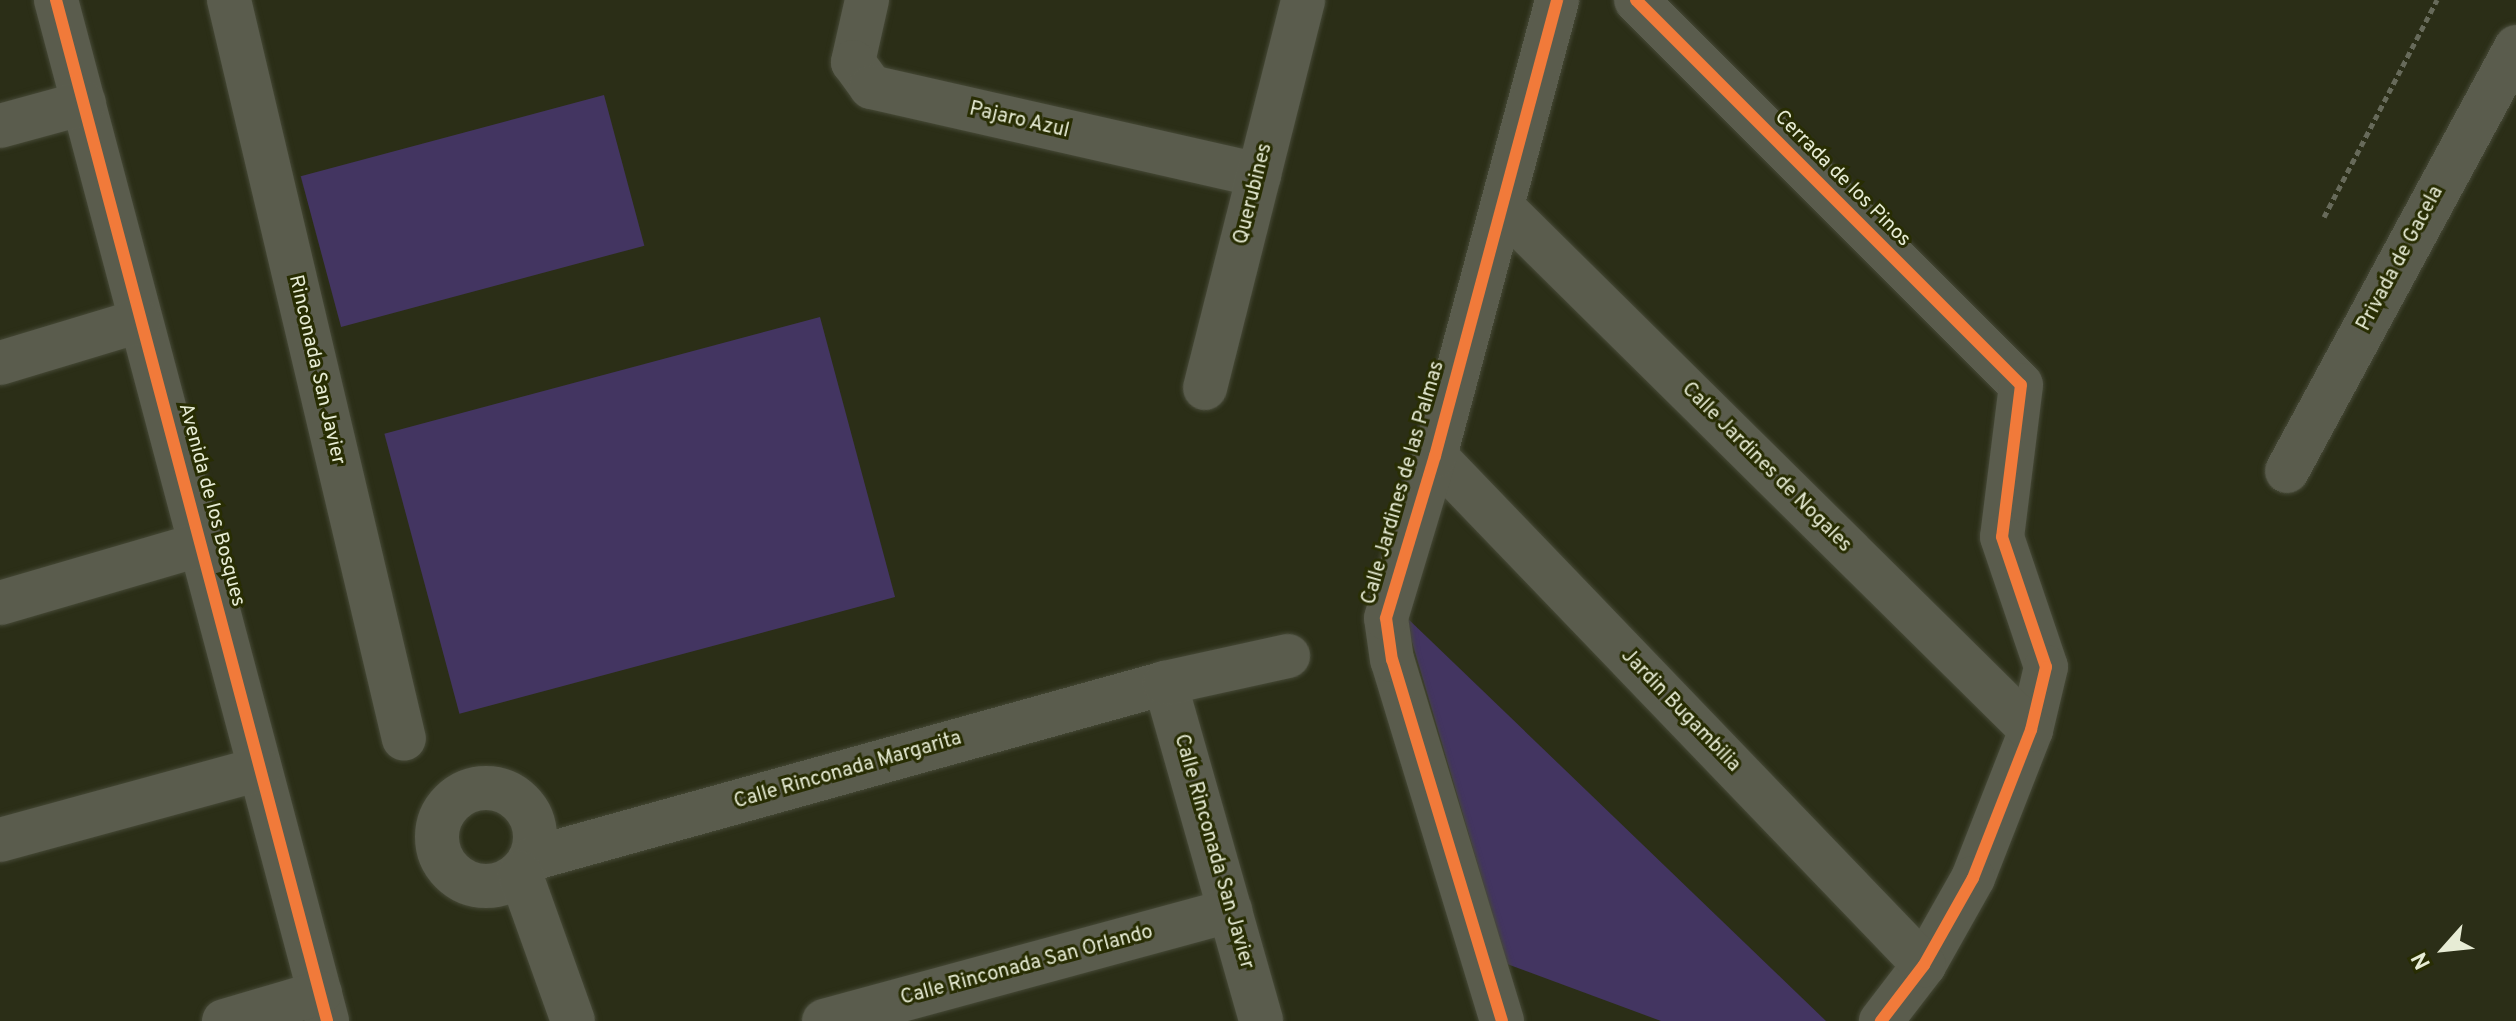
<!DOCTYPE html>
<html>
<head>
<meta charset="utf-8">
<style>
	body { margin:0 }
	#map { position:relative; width:2516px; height:1021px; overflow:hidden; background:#2b2e17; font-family:Overpass,sans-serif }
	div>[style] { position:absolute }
	.green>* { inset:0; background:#433561; transform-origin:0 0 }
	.path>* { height:5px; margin-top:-2.5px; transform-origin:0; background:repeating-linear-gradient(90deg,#676a5a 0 6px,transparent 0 10px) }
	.roads { filter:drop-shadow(0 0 2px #464937) drop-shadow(0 0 2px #464937) }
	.minor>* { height:44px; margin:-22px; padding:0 22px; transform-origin:22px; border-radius:22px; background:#5a5c4d }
	.minor>.ring { margin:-22px; padding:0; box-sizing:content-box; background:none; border:44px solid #5a5c4d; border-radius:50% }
	.cycleway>* { height:12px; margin:-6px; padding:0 6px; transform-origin:6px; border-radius:6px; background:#f17a3a }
	span { translate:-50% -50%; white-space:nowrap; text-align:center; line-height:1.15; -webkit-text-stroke:6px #282d03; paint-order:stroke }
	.street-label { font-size:20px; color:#e7ecd5 }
	.north { position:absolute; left:2404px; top:909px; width:80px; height:80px; -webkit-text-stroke:6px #282d03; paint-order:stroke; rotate:243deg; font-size:22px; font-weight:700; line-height:32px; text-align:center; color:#e7ecd5 }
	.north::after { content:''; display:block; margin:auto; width:28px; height:36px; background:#e7ecd5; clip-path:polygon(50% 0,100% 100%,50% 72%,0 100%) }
</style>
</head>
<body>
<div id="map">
	<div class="green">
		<div style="left:604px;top:95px;width:156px;height:314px;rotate:75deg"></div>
		<div style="left:820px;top:317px;width:290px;height:451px;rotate:75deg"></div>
		<div style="clip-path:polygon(1404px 615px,1826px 1021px,1661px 1021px,1507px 964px)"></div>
	</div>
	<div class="path">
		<div style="left:2324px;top:217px;width:245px;rotate:-62.5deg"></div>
	</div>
	<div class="roads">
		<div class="minor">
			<div style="left:56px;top:0;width:1056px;rotate:75.13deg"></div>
			<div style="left:229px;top:0;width:759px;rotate:76.68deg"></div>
			<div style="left:867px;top:0;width:64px;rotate:102.7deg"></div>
			<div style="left:853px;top:62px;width:31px;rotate:54deg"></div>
			<div style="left:871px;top:87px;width:398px;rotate:12.8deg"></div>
			<div style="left:1636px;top:0;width:544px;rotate:45deg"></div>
			<div style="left:2021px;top:385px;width:153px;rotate:97.1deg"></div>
			<div style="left:2002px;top:537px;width:137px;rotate:71.3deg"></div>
			<div style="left:2046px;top:667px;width:65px;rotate:103.4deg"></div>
			<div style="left:2031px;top:730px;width:159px;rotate:111.4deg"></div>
			<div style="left:1973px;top:878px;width:100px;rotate:119.4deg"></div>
			<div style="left:1924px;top:965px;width:71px;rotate:127.5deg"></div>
			<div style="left:0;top:126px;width:87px;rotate:-15.3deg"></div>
			<div style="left:1502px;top:207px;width:744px;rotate:44.67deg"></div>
			<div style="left:0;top:363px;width:145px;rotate:-16.8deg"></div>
			<div style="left:1205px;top:388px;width:400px;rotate:-75.8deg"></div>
			<div style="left:1435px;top:456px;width:706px;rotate:46.15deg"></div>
			<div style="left:2287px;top:471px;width:482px;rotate:-61.6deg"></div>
			<div style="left:0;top:603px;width:210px;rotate:-16.3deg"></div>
			<div style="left:1165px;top:683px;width:351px;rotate:74.1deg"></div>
			<div class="ring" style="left:437px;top:788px;width:54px;height:54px"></div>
			<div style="left:0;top:840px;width:269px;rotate:-15.3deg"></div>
			<div style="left:531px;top:859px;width:658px;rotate:-15.51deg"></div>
			<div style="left:1165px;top:683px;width:126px;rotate:-12.4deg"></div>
			<div style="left:520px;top:873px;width:157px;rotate:70.3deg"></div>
			<div style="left:224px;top:1021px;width:100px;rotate:-16.3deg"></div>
			<div style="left:824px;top:1021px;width:421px;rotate:-15.2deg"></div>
			<div style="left:1502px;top:1021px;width:377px;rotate:-106.9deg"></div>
			<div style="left:1392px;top:660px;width:42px;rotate:-98.1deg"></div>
			<div style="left:1386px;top:618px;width:169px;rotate:-73.2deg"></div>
			<div style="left:1435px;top:456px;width:472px;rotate:-75deg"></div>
		</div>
	</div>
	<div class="cycleway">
		<div style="left:56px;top:0;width:1056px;rotate:75.13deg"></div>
		<div style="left:1636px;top:0;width:544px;rotate:45deg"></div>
		<div style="left:2021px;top:385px;width:153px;rotate:97.1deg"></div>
		<div style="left:2002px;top:537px;width:137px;rotate:71.3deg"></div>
		<div style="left:2046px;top:667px;width:65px;rotate:103.4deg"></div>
		<div style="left:2031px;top:730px;width:159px;rotate:111.4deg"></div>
		<div style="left:1973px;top:878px;width:100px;rotate:119.4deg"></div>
		<div style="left:1924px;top:965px;width:71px;rotate:127.5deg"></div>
		<div style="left:1502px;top:1021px;width:377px;rotate:-106.9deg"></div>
		<div style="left:1392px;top:660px;width:42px;rotate:-98.1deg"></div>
		<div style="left:1386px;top:618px;width:169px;rotate:-73.2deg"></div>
		<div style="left:1435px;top:456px;width:472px;rotate:-75deg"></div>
	</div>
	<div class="street-label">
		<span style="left:1019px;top:121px;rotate:13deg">Pajaro Azul</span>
		<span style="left:1842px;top:179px;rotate:45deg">Cerrada de los Pinos</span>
		<span style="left:1254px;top:194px;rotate:-76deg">Querubines</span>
		<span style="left:2401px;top:259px;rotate:-62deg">Privada de Gacela</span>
		<span style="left:316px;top:370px;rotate:77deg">Rinconada San Javier</span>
		<span style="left:1766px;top:468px;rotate:45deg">Calle Jardines de Nogales</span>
		<span style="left:1404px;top:483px;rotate:-74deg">Calle Jardines de las Palmas</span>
		<span style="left:211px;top:505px;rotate:75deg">Avenida de los Bosques</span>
		<span style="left:1680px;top:711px;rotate:46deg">Jardin Bugambilia</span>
		<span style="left:848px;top:771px;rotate:-16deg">Calle Rinconada Margarita</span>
		<span style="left:1213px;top:852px;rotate:74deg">Calle Rinconada San Javier</span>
		<span style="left:1027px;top:966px;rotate:-15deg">Calle Rinconada San Orlando</span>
	</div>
	<div class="north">N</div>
</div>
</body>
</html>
